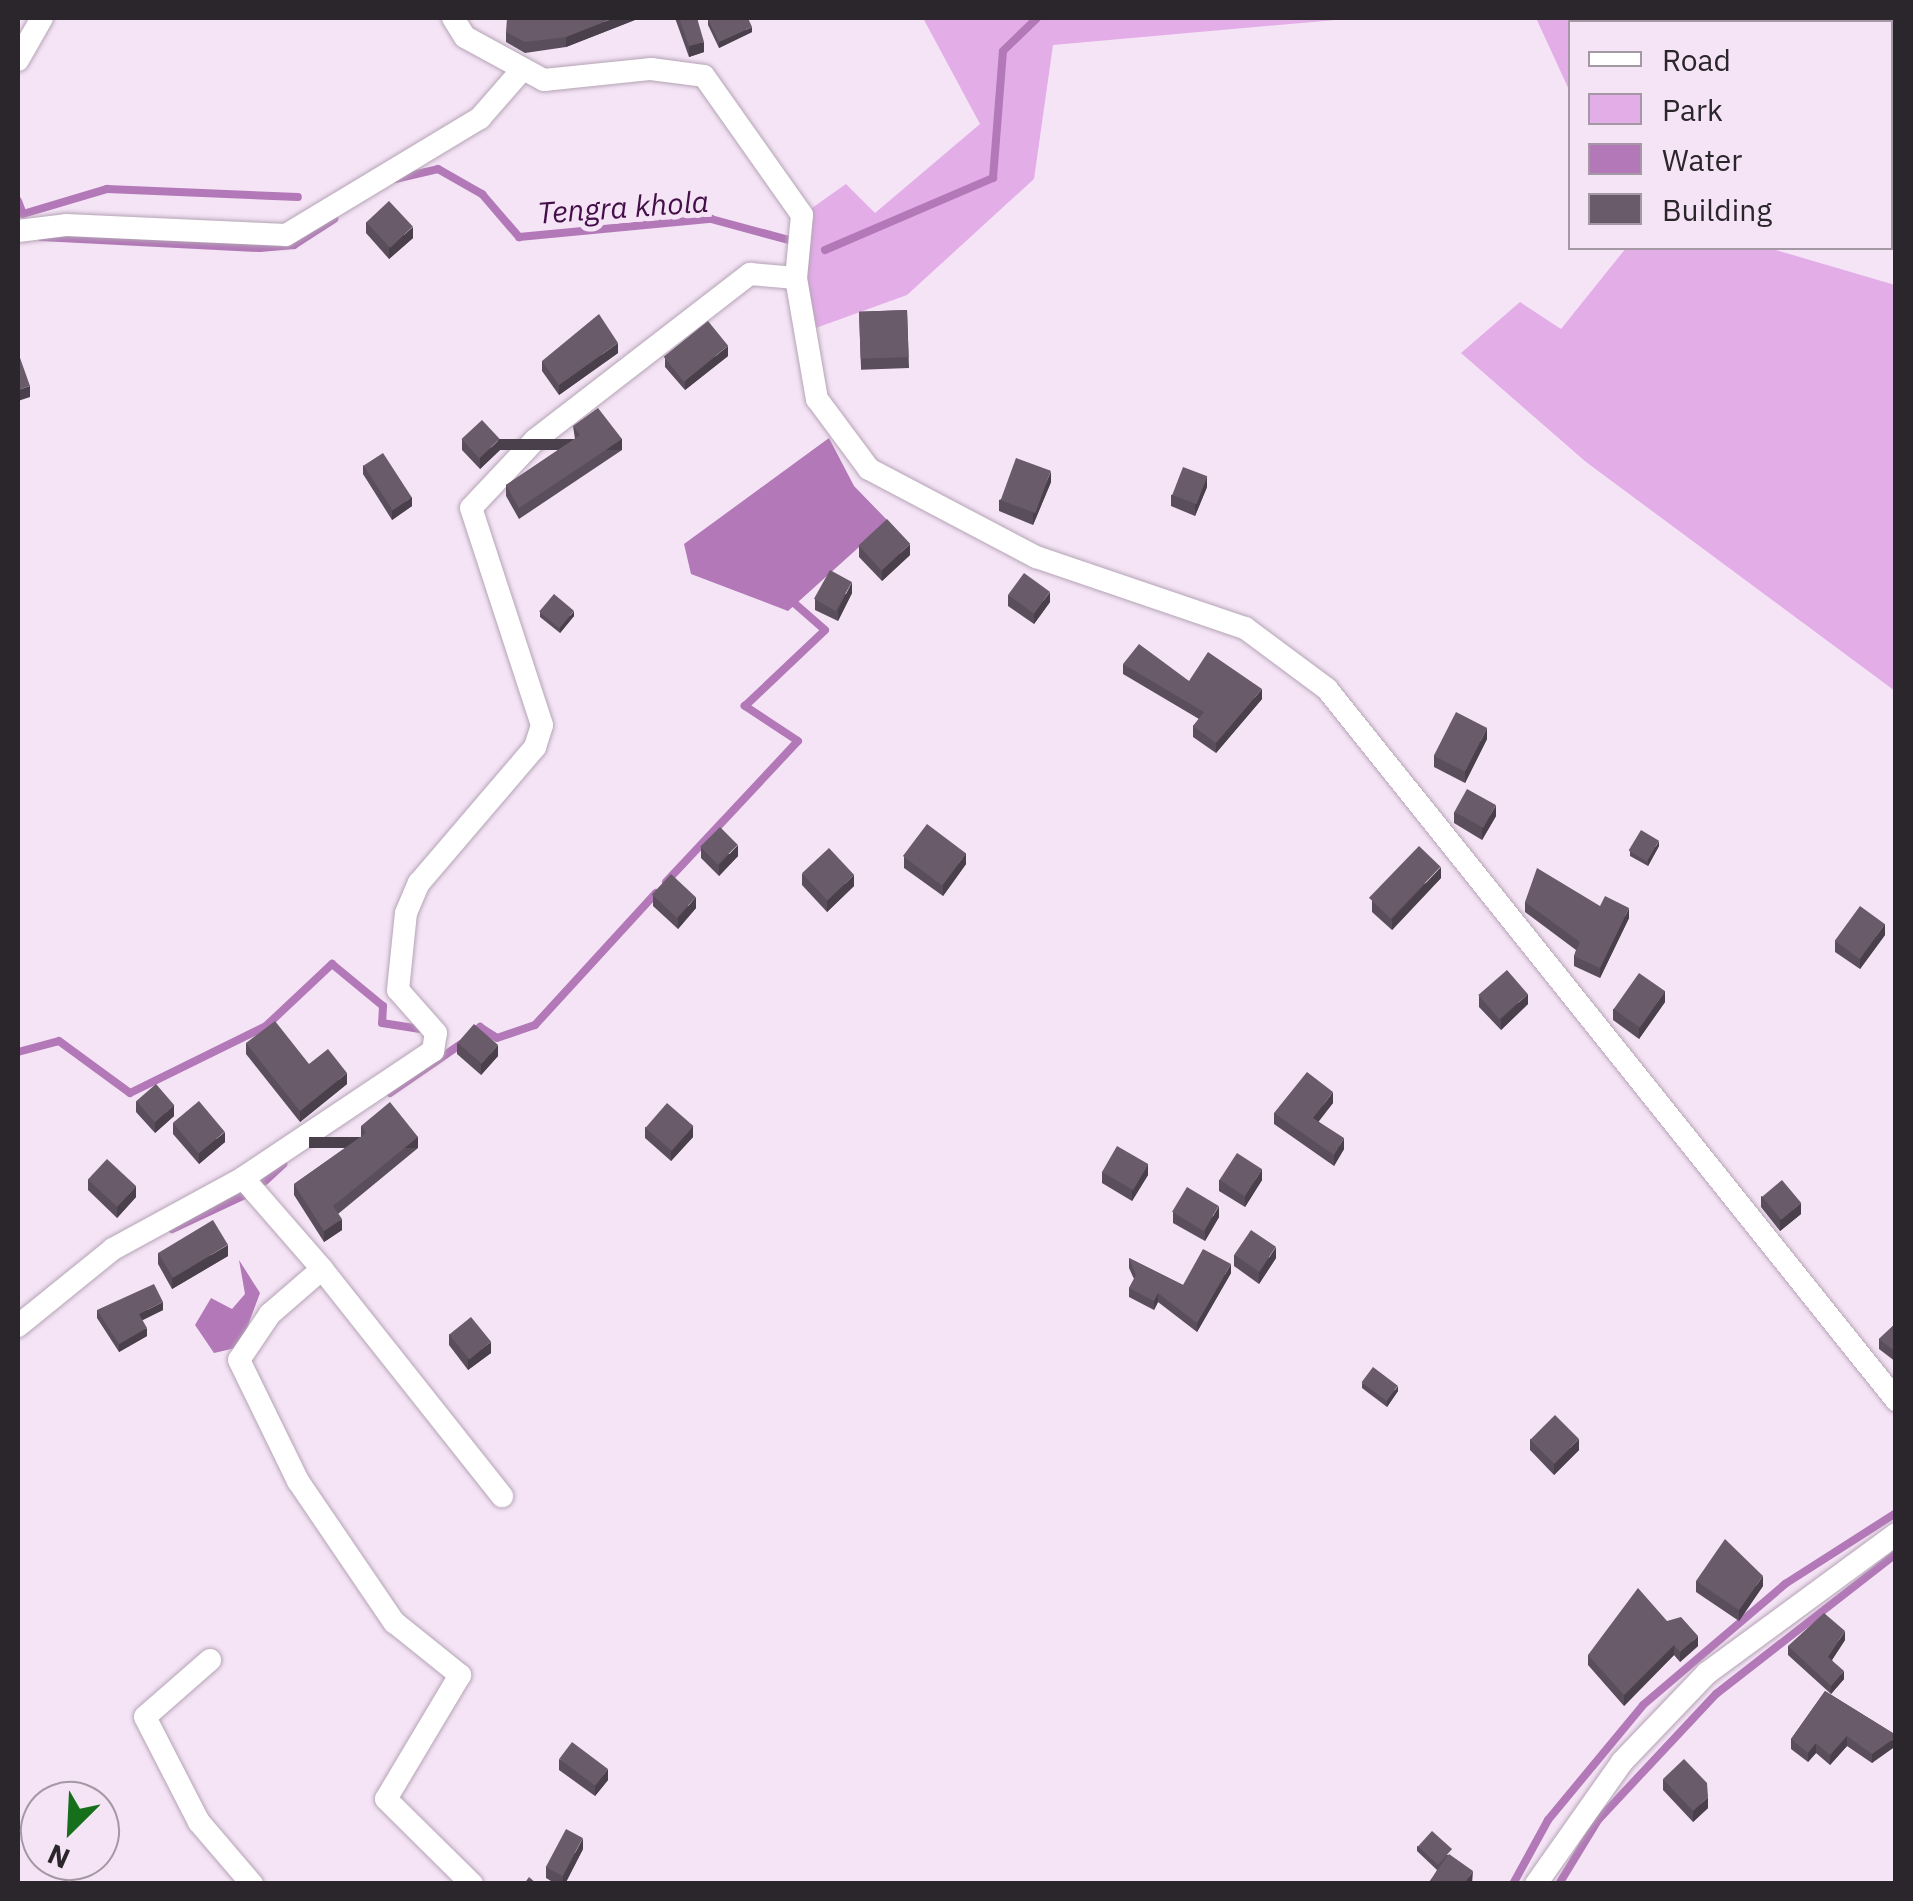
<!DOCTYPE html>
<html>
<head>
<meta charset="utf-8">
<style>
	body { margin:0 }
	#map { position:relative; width:1913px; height:1901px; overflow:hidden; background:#f5e4f6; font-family:"IBM Plex Sans",sans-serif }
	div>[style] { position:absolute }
	.green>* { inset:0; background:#e3ade8 }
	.water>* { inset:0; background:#b278b7 }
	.stream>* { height:8px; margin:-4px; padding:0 4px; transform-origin:4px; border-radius:4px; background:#b278b7 }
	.roads { filter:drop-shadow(0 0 2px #b4a4b5) drop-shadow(0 0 2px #b4a4b5) }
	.minor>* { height:22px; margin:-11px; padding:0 11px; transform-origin:11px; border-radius:11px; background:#fff }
	.wall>* { inset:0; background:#5b4e5c; transform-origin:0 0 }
	.shaded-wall>* { inset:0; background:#4a404b; transform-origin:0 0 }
	.building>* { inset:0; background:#6a5b6b; transform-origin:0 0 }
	span { translate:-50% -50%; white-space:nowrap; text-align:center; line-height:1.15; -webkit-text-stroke:10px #f5e4f6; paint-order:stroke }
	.water-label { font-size:30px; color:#440e49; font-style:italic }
	.frame { position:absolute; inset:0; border:20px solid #2b252c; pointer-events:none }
	.legend { position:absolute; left:1568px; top:20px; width:325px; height:230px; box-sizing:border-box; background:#f5e4f6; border:2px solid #a498a5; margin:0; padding:12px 18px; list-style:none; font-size:30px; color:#2b252c }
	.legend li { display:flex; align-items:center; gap:20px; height:50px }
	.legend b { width:50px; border:2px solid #a498a5 }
	.north { position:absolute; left:20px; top:1781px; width:100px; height:100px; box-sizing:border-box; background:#f5e4f6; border:2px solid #a498a5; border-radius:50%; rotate:204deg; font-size:28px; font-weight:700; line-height:40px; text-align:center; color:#2b252c }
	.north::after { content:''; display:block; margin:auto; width:35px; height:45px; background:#156f1b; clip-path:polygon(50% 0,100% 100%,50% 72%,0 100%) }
</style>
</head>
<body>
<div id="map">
	<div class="green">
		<div style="clip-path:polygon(923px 18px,1358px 18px,1053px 45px,1034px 179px,907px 295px,802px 333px,802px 215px,846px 184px,875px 213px,980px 124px)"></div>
		<div style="clip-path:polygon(1536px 18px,1613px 22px,1570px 22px,1570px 92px)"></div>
		<div style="clip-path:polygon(1626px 248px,1769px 248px,1895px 285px,1895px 691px,1586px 462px,1461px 353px,1520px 302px,1561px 329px)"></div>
	</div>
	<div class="water">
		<div style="clip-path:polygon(829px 438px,854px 486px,888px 521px,788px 611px,691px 574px,684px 544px)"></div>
		<div style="clip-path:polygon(239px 1260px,260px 1293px,240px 1347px,214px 1353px,195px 1325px,211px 1298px,232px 1309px,245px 1294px)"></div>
	</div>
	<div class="stream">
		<div style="left:395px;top:179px;width:44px;rotate:-13.1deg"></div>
		<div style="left:438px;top:169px;width:51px;rotate:29.6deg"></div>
		<div style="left:482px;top:194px;width:57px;rotate:49.3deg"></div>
		<div style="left:519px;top:237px;width:193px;rotate:-5.4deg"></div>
		<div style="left:711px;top:219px;width:81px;rotate:15.1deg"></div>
		<div style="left:18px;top:201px;width:14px;rotate:69deg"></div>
		<div style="left:23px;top:214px;width:88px;rotate:-16.6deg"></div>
		<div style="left:107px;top:189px;width:191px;rotate:2.4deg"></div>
		<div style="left:41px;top:237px;width:219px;rotate:2.9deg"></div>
		<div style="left:260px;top:248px;width:34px;rotate:-5deg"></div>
		<div style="left:294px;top:245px;width:48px;rotate:-33deg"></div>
		<div style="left:825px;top:250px;width:183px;rotate:-23.2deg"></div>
		<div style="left:993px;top:178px;width:127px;rotate:-85.5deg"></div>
		<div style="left:1003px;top:51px;width:47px;rotate:-44.1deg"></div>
		<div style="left:666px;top:882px;width:193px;rotate:-46.9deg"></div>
		<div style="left:798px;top:741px;width:64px;rotate:-146.6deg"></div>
		<div style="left:745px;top:706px;width:110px;rotate:-43.5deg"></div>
		<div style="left:825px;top:630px;width:41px;rotate:-138.9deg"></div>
		<div style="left:472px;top:1034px;width:11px;rotate:-41deg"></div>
		<div style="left:480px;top:1027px;width:20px;rotate:33deg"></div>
		<div style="left:497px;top:1038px;width:40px;rotate:-18.9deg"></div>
		<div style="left:535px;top:1025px;width:179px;rotate:-47.5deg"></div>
		<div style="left:18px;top:1052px;width:42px;rotate:-15deg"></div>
		<div style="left:59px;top:1041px;width:88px;rotate:36.2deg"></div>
		<div style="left:130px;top:1093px;width:152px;rotate:-26.2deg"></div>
		<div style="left:266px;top:1026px;width:91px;rotate:-43.2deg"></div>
		<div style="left:332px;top:964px;width:66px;rotate:39.5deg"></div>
		<div style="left:383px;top:1006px;width:17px;rotate:93deg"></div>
		<div style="left:382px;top:1023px;width:37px;rotate:9deg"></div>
		<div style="left:390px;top:1093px;width:86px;rotate:-34.6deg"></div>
		<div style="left:265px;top:1181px;width:25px;rotate:-43deg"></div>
		<div style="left:172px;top:1229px;width:83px;rotate:-25deg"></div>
		<div style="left:1513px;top:1884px;width:73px;rotate:-61.3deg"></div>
		<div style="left:1548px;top:1820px;width:149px;rotate:-50.4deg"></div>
		<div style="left:1643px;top:1705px;width:187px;rotate:-40.4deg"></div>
		<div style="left:1785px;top:1584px;width:132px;rotate:-32.6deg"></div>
		<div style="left:1559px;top:1884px;width:75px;rotate:-58.6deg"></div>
		<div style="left:1598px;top:1820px;width:173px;rotate:-46.9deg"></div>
		<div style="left:1716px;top:1694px;width:228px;rotate:-37.9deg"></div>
	</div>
	<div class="roads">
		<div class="minor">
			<div style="left:453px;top:18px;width:22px;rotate:58deg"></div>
			<div style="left:465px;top:37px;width:90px;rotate:28.6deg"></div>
			<div style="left:544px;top:80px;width:108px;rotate:-5.9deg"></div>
			<div style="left:651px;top:69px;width:53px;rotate:7.5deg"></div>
			<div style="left:704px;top:76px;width:170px;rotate:54.8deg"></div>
			<div style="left:802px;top:215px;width:63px;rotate:95.4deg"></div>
			<div style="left:796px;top:278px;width:123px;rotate:80.2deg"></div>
			<div style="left:817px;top:399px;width:87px;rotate:53.4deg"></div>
			<div style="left:869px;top:469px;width:189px;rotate:27.8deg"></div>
			<div style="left:1036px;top:557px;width:221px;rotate:18.8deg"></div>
			<div style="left:1245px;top:628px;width:102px;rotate:36.6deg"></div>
			<div style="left:1327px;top:689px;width:911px;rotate:51.33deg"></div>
			<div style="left:1835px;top:22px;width:7px;rotate:-34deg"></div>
			<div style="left:18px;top:60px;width:48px;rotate:-60.3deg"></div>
			<div style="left:1890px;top:162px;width:7px;rotate:-34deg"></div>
			<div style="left:18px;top:231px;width:48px;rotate:-7.1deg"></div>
			<div style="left:66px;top:225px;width:220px;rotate:2.6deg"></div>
			<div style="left:286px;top:235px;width:227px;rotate:-31.1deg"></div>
			<div style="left:480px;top:118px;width:62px;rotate:-48.9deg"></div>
			<div style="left:243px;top:1178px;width:121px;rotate:49deg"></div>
			<div style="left:322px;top:1269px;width:69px;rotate:139.1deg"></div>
			<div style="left:270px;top:1314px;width:55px;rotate:124deg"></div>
			<div style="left:239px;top:1360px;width:135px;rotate:64deg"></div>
			<div style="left:298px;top:1481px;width:171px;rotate:55.8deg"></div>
			<div style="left:394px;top:1622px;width:85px;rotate:38.8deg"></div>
			<div style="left:460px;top:1675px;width:144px;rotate:120.8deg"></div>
			<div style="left:386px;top:1799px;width:121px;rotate:44.7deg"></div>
			<div style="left:322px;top:1269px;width:290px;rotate:51.6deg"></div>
			<div style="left:18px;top:1326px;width:122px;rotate:-39deg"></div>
			<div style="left:113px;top:1249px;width:148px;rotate:-28.6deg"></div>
			<div style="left:243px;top:1178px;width:229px;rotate:-33.8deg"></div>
			<div style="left:433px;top:1051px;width:18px;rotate:-81deg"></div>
			<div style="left:436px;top:1033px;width:57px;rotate:-131.5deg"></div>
			<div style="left:398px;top:990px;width:77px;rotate:-84.1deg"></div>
			<div style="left:406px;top:913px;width:33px;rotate:-67deg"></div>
			<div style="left:419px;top:883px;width:179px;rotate:-49.5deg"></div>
			<div style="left:535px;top:747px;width:23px;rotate:-72deg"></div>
			<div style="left:542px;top:725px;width:228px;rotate:-108.1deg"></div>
			<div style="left:471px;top:508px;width:93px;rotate:-46.7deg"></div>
			<div style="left:535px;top:440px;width:272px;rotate:-37.7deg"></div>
			<div style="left:750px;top:274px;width:46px;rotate:5deg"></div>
			<div style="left:210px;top:1660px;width:86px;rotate:138.8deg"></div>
			<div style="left:145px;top:1717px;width:118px;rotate:62.8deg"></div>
			<div style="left:199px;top:1822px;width:82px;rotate:49.5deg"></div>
			<div style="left:1536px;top:1884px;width:149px;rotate:-54.8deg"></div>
			<div style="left:1622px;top:1762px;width:123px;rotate:-46.3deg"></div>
			<div style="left:1707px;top:1673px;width:235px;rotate:-36.3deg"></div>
		</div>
	</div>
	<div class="wall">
		<div style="clip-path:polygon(640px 18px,566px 47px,525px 53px,506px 42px,506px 32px)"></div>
		<div style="clip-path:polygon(675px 18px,697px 18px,704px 52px,689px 57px)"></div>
		<div style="clip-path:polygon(708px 19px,752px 32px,719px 48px,708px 25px)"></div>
		<div style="clip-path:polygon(366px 222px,413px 238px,389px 259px,366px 233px)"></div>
		<div style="left:907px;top:310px;width:58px;height:48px;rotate:88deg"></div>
		<div style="clip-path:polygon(618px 353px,559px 395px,542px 371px,542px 361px)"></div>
		<div style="clip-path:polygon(728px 356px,685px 390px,665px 367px,665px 358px)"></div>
		<div style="clip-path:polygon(573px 426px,622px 450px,519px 519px,506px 496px,506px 485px,575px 439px)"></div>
		<div style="clip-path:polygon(462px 439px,500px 450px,480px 469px,462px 450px)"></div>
		<div style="clip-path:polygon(363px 465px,412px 506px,392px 520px,363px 474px)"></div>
		<div style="clip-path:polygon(1051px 482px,1033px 525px,999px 511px,999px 500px)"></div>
		<div style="clip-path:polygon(1207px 487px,1195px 516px,1171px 506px,1171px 495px)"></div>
		<div style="clip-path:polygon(859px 546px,910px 555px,882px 581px,859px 557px)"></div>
		<div style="clip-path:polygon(852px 593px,838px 621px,815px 610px,815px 599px)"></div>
		<div style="clip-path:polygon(1008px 595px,1050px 602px,1034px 624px,1008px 606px)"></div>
		<div style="clip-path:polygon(540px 612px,574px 616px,560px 633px,540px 617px)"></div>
		<div style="clip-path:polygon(1123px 664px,1189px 681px,1262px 699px,1216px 753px,1193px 737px,1193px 726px,1199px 719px,1123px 674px)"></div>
		<div style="clip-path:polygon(1487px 739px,1465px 783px,1434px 767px,1434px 756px)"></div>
		<div style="clip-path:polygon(1454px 812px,1496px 816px,1482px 840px,1454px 823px)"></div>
		<div style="clip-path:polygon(1659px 846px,1648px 866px,1630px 856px,1630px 851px)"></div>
		<div style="clip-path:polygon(701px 847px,738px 856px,719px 876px,701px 858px)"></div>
		<div style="clip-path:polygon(904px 857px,966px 864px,943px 896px,904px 868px)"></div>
		<div style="clip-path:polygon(802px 874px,854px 886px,827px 912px,802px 885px)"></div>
		<div style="clip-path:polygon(1441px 878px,1392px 930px,1372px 912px,1372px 901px)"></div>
		<div style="clip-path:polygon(653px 895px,696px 908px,678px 929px,653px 906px)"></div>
		<div style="clip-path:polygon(1525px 902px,1600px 906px,1629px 918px,1600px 978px,1574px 966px,1574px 956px,1576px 950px,1525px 912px)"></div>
		<div style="clip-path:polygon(1885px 935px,1860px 969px,1835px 952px,1835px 941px)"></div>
		<div style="clip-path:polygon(1479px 996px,1528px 1004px,1501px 1030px,1479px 1007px)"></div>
		<div style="clip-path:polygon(1665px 1002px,1639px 1039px,1613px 1020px,1613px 1009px)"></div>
		<div style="clip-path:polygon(246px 1043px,309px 1064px,347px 1084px,300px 1122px,246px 1054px)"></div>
		<div style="clip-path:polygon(457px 1043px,498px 1056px,481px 1075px,457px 1054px)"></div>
		<div style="clip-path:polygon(136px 1101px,174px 1116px,155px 1133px,136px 1112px)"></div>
		<div style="clip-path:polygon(1333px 1103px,1318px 1121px,1344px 1149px,1334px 1166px,1274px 1124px,1274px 1113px)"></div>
		<div style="clip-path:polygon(173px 1123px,225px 1142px,199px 1164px,173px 1134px)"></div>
		<div style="clip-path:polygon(361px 1126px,418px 1148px,338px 1214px,342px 1230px,324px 1242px,294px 1195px,294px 1184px,361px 1137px)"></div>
		<div style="clip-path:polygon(645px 1127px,693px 1137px,671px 1161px,645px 1138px)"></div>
		<div style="clip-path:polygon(1102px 1172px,1148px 1175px,1132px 1201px,1102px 1183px)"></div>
		<div style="clip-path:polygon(88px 1179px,136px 1197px,117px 1218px,88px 1190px)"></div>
		<div style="clip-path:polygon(1219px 1180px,1262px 1180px,1245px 1207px,1219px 1191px)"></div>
		<div style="clip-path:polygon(1761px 1196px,1801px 1214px,1780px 1231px,1761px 1207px)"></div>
		<div style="clip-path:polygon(1173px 1212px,1219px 1217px,1205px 1241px,1173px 1223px)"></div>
		<div style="clip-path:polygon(158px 1253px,228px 1256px,172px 1289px,158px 1264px)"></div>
		<div style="clip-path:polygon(1234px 1255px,1276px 1258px,1259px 1284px,1234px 1266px)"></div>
		<div style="clip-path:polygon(1129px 1258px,1183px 1285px,1231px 1273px,1197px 1332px,1158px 1302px,1154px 1310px,1129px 1297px,1129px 1288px,1134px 1279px,1129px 1268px)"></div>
		<div style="clip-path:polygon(97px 1310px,163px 1310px,142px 1320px,147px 1336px,119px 1352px,97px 1318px)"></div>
		<div style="clip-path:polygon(1896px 1323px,1896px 1362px,1879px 1349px,1879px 1339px)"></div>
		<div style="clip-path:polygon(449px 1334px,491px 1353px,468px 1370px,449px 1345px)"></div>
		<div style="clip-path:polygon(1362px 1383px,1398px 1391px,1387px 1407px,1362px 1388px)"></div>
		<div style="clip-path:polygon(1530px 1439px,1579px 1450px,1554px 1475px,1530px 1450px)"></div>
		<div style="clip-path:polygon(1696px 1581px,1763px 1586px,1739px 1621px,1696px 1592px)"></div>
		<div style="clip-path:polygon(1667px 1621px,1698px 1646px,1680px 1662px,1674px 1655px,1624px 1706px,1588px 1665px,1588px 1655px)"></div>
		<div style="clip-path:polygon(1845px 1640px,1832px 1660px,1844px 1679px,1831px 1694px,1788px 1655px,1788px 1646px)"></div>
		<div style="clip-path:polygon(1825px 1691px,1896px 1735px,1872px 1763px,1847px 1746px,1830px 1765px,1816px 1753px,1808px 1762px,1791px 1749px,1791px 1739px)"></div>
		<div style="clip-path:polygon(559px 1759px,608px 1780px,595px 1796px,559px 1770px)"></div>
		<div style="clip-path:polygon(1663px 1779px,1708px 1808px,1693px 1822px,1663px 1790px)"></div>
		<div style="clip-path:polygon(1417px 1846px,1451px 1856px,1473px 1882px,1429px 1884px,1437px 1870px,1417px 1851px)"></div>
		<div style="clip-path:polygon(583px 1849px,565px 1884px,556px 1884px,546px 1878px,546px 1867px)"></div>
	</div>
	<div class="shaded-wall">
		<div style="clip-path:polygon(614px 18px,640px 18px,566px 47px,566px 37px)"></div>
		<div style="clip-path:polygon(752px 27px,752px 32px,719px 48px,719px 42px)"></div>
		<div style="clip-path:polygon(704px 42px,704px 52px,689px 57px,689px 46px)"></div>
		<div style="clip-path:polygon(413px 227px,413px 238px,389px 259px,389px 248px)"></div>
		<div style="clip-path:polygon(618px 343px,618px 353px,559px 395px,559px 385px)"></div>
		<div style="clip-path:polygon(728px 346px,728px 356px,685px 390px,685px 381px)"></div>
		<div style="clip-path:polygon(30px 386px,30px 397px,18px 401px,18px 390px)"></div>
		<div style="clip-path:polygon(500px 439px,500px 450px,480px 469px,480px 458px)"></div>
		<div style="left:622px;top:439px;width:11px;height:124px;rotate:90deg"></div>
		<div style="clip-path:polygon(1051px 471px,1051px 482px,1033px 525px,1033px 514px)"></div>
		<div style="clip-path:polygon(1207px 476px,1207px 487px,1195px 516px,1195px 505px)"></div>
		<div style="clip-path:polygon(412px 497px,412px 506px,392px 520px,392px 511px)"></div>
		<div style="clip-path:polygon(910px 544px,910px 555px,882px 581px,882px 570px)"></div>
		<div style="clip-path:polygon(852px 582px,852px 593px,838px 621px,838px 610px)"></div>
		<div style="clip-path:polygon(1050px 592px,1050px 602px,1034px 624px,1034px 613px)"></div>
		<div style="clip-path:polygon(574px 611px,574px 616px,560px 633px,560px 628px)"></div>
		<div style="clip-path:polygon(1262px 689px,1262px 699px,1216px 753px,1216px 743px)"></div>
		<div style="clip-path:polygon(1487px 728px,1487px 739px,1465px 783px,1465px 772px)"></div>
		<div style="clip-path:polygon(1496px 805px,1496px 816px,1482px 840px,1482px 829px)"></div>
		<div style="clip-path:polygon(1659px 841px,1659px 846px,1648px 866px,1648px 860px)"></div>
		<div style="clip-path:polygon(738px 845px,738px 856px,719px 876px,719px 865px)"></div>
		<div style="clip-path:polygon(966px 853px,966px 864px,943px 896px,943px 885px)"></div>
		<div style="clip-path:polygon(1441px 867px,1441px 878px,1392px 930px,1392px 919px)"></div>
		<div style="clip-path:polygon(854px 875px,854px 886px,827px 912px,827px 901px)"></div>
		<div style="clip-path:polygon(696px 897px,696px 908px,678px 929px,678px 918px)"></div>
		<div style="clip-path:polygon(1629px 908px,1629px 918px,1600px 978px,1600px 968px)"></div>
		<div style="clip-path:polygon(1885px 924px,1885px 935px,1860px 969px,1860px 958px)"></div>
		<div style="clip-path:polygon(1665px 991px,1665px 1002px,1639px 1039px,1639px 1028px)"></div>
		<div style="clip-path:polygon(1528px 994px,1528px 1004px,1501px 1030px,1501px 1019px)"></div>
		<div style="clip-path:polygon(498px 1045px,498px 1056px,481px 1075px,481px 1064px)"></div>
		<div style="clip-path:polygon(347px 1073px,347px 1084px,300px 1122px,300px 1111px)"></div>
		<div style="clip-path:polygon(1333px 1092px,1333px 1103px,1313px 1129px,1313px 1118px)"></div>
		<div style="clip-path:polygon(174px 1105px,174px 1116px,155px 1133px,155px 1122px)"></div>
		<div style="clip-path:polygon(693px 1126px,693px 1137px,671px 1161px,671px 1150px)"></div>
		<div style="clip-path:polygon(225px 1132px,225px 1142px,199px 1164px,199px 1153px)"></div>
		<div style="left:418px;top:1137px;width:11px;height:109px;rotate:90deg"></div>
		<div style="clip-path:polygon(1344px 1138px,1344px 1149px,1334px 1166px,1334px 1155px)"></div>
		<div style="clip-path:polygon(1148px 1164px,1148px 1175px,1132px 1201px,1132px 1190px)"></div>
		<div style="clip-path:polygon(1262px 1169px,1262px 1180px,1245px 1207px,1245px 1196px)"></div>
		<div style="clip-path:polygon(136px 1186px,136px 1197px,117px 1218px,117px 1207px)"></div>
		<div style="clip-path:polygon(1801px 1203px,1801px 1214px,1780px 1231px,1780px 1220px)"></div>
		<div style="clip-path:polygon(1219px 1206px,1219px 1217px,1205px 1241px,1205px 1230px)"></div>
		<div style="clip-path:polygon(342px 1219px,342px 1230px,324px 1242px,324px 1231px)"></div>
		<div style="clip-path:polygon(228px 1245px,228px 1256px,172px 1289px,172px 1278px)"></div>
		<div style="clip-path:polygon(1276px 1247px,1276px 1258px,1259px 1284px,1259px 1273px)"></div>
		<div style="clip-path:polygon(1231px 1264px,1231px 1273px,1197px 1332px,1197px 1323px)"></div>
		<div style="clip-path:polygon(1158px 1293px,1158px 1302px,1154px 1310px,1154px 1301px)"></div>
		<div style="clip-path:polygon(163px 1302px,163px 1310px,139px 1322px,139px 1314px)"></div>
		<div style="clip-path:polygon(147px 1328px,147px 1336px,119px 1352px,119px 1344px)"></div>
		<div style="clip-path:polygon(491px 1342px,491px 1353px,468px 1370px,468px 1359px)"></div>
		<div style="clip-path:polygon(1398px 1386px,1398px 1391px,1387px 1407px,1387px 1401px)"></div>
		<div style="clip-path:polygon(1579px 1439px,1579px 1450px,1554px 1475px,1554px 1464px)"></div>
		<div style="clip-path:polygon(1763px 1576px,1763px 1586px,1739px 1621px,1739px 1610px)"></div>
		<div style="clip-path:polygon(1845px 1631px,1845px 1640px,1828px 1666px,1828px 1657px)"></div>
		<div style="clip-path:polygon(1698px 1636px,1698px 1646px,1680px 1662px,1680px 1652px)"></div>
		<div style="clip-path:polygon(1674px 1645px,1674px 1655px,1624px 1706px,1624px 1695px)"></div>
		<div style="clip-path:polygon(1844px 1671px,1844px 1679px,1831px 1694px,1831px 1686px)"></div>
		<div style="clip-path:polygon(1847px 1736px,1847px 1746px,1830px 1765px,1830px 1755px)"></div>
		<div style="clip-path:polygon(1896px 1737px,1896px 1746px,1872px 1763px,1872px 1754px)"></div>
		<div style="clip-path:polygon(1816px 1743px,1816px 1753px,1808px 1762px,1808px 1753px)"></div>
		<div style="clip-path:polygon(608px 1769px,608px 1780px,595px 1796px,595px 1785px)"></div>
		<div style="clip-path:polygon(1708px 1797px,1708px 1808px,1693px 1822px,1693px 1811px)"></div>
		<div style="clip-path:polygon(583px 1838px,583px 1849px,565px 1884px,563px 1884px,563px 1876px)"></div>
		<div style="clip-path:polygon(1473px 1871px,1472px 1884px,1464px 1884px)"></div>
	</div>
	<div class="building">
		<div style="clip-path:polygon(507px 18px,614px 18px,566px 37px,525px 42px,506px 32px)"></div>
		<div style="clip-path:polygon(679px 18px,697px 18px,704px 42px,689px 46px)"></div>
		<div style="clip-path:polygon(712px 18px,748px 18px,752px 27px,719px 42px,708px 19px)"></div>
		<div style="left:389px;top:201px;width:35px;height:31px;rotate:47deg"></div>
		<div style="left:907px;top:310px;width:47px;height:48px;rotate:88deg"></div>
		<div style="clip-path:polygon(599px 314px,618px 343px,559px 385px,542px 361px)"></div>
		<div style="left:708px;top:321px;width:32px;height:57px;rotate:51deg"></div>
		<div style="clip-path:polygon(19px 355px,30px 386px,18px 390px,18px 356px)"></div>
		<div style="clip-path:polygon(598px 408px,622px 439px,519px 508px,506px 485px,580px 435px,573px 426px)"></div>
		<div style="left:482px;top:420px;width:26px;height:28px;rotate:47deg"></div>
		<div style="left:383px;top:453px;width:53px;height:23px;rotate:57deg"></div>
		<div style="left:1016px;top:458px;width:37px;height:45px;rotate:20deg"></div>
		<div style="left:1183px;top:467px;width:26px;height:30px;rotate:21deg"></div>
		<div style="left:887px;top:519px;width:34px;height:39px;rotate:47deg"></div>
		<div style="left:830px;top:570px;width:25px;height:33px;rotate:29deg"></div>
		<div style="left:1024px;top:573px;width:32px;height:27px;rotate:36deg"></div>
		<div style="left:554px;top:594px;width:26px;height:23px;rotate:40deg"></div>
		<div style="clip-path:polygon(1139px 644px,1189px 681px,1208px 652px,1262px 689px,1216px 743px,1193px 726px,1204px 712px,1123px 664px)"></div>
		<div style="left:1456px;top:712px;width:35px;height:49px;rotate:27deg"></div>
		<div style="left:1467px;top:789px;width:33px;height:26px;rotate:29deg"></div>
		<div style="left:927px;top:824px;width:49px;height:40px;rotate:37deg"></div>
		<div style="left:720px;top:827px;width:25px;height:28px;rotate:45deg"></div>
		<div style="left:1641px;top:830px;width:21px;height:24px;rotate:31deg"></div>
		<div style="left:1419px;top:846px;width:30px;height:72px;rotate:44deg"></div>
		<div style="left:829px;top:848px;width:37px;height:37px;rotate:47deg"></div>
		<div style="clip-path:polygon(1537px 868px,1600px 906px,1605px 896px,1629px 908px,1600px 968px,1574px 956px,1580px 942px,1525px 902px)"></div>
		<div style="left:671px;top:874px;width:34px;height:28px;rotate:43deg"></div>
		<div style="left:1860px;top:906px;width:31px;height:43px;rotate:36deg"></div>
		<div style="left:1507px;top:970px;width:32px;height:38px;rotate:49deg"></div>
		<div style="left:1639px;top:973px;width:32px;height:44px;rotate:35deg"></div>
		<div style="clip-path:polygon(275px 1021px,309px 1064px,328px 1049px,347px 1073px,300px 1111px,246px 1043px)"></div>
		<div style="left:474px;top:1024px;width:32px;height:25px;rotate:41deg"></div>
		<div style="clip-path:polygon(1307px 1072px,1333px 1092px,1313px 1118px,1344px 1138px,1334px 1155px,1274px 1113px)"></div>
		<div style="left:156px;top:1084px;width:28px;height:26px;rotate:49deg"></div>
		<div style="left:199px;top:1101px;width:40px;height:34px;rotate:50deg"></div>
		<div style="clip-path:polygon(390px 1102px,418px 1137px,333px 1206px,342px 1219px,324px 1231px,294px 1184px,366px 1133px,361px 1126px)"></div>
		<div style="left:667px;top:1103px;width:35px;height:33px;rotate:41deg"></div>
		<div style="left:1117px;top:1146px;width:36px;height:30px;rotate:30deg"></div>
		<div style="left:1237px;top:1153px;width:30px;height:32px;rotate:33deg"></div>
		<div style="left:107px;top:1159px;width:40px;height:28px;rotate:43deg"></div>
		<div style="left:1782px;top:1180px;width:30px;height:26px;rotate:50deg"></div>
		<div style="left:1187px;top:1187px;width:37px;height:29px;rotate:31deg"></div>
		<div style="left:213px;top:1220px;width:29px;height:64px;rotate:59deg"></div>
		<div style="left:1251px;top:1230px;width:30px;height:30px;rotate:34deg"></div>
		<div style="clip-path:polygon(1203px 1249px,1231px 1264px,1197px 1323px,1158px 1293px,1154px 1301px,1129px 1288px,1136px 1275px,1129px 1258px,1183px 1285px)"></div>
		<div style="clip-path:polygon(154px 1284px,163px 1302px,139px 1314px,147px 1328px,119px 1344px,97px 1310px)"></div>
		<div style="left:471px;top:1317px;width:32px;height:28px;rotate:51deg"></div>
		<div style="clip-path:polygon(1896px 1323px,1896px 1352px,1879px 1339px)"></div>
		<div style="left:1373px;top:1367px;width:31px;height:19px;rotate:37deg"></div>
		<div style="left:1555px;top:1415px;width:34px;height:35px;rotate:45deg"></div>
		<div style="clip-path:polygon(1725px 1539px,1763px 1576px,1739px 1610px,1696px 1581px)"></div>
		<div style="clip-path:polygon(1638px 1588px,1667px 1621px,1681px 1617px,1698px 1636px,1680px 1652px,1674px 1645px,1624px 1695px,1588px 1655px)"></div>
		<div style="clip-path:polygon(1824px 1613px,1845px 1631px,1828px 1657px,1844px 1671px,1831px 1686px,1788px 1646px)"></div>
		<div style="clip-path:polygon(1825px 1691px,1896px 1735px,1896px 1737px,1872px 1754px,1847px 1736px,1830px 1755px,1816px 1743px,1808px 1753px,1791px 1739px)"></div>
		<div style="left:572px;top:1742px;width:45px;height:21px;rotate:37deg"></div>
		<div style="clip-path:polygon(1684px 1759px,1707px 1783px,1708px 1797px,1693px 1811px,1663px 1779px)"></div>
		<div style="left:566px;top:1829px;width:19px;height:43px;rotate:28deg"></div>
		<div style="left:1432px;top:1831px;width:27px;height:21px;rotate:42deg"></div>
		<div style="clip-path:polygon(1449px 1854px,1473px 1871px,1464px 1884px,1432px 1884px,1429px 1882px)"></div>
		<div style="clip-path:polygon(529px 1877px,537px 1884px,524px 1884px)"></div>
	</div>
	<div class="water-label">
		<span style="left:623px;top:207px;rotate:-4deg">Tengra khola</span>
	</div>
	<div class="frame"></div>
	<ul class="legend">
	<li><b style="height:12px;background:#fff"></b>Road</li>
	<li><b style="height:28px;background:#e3ade8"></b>Park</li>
	<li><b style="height:28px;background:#b278b7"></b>Water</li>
	<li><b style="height:28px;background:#6a5b6b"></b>Building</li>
	</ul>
	<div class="north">N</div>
</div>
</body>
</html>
